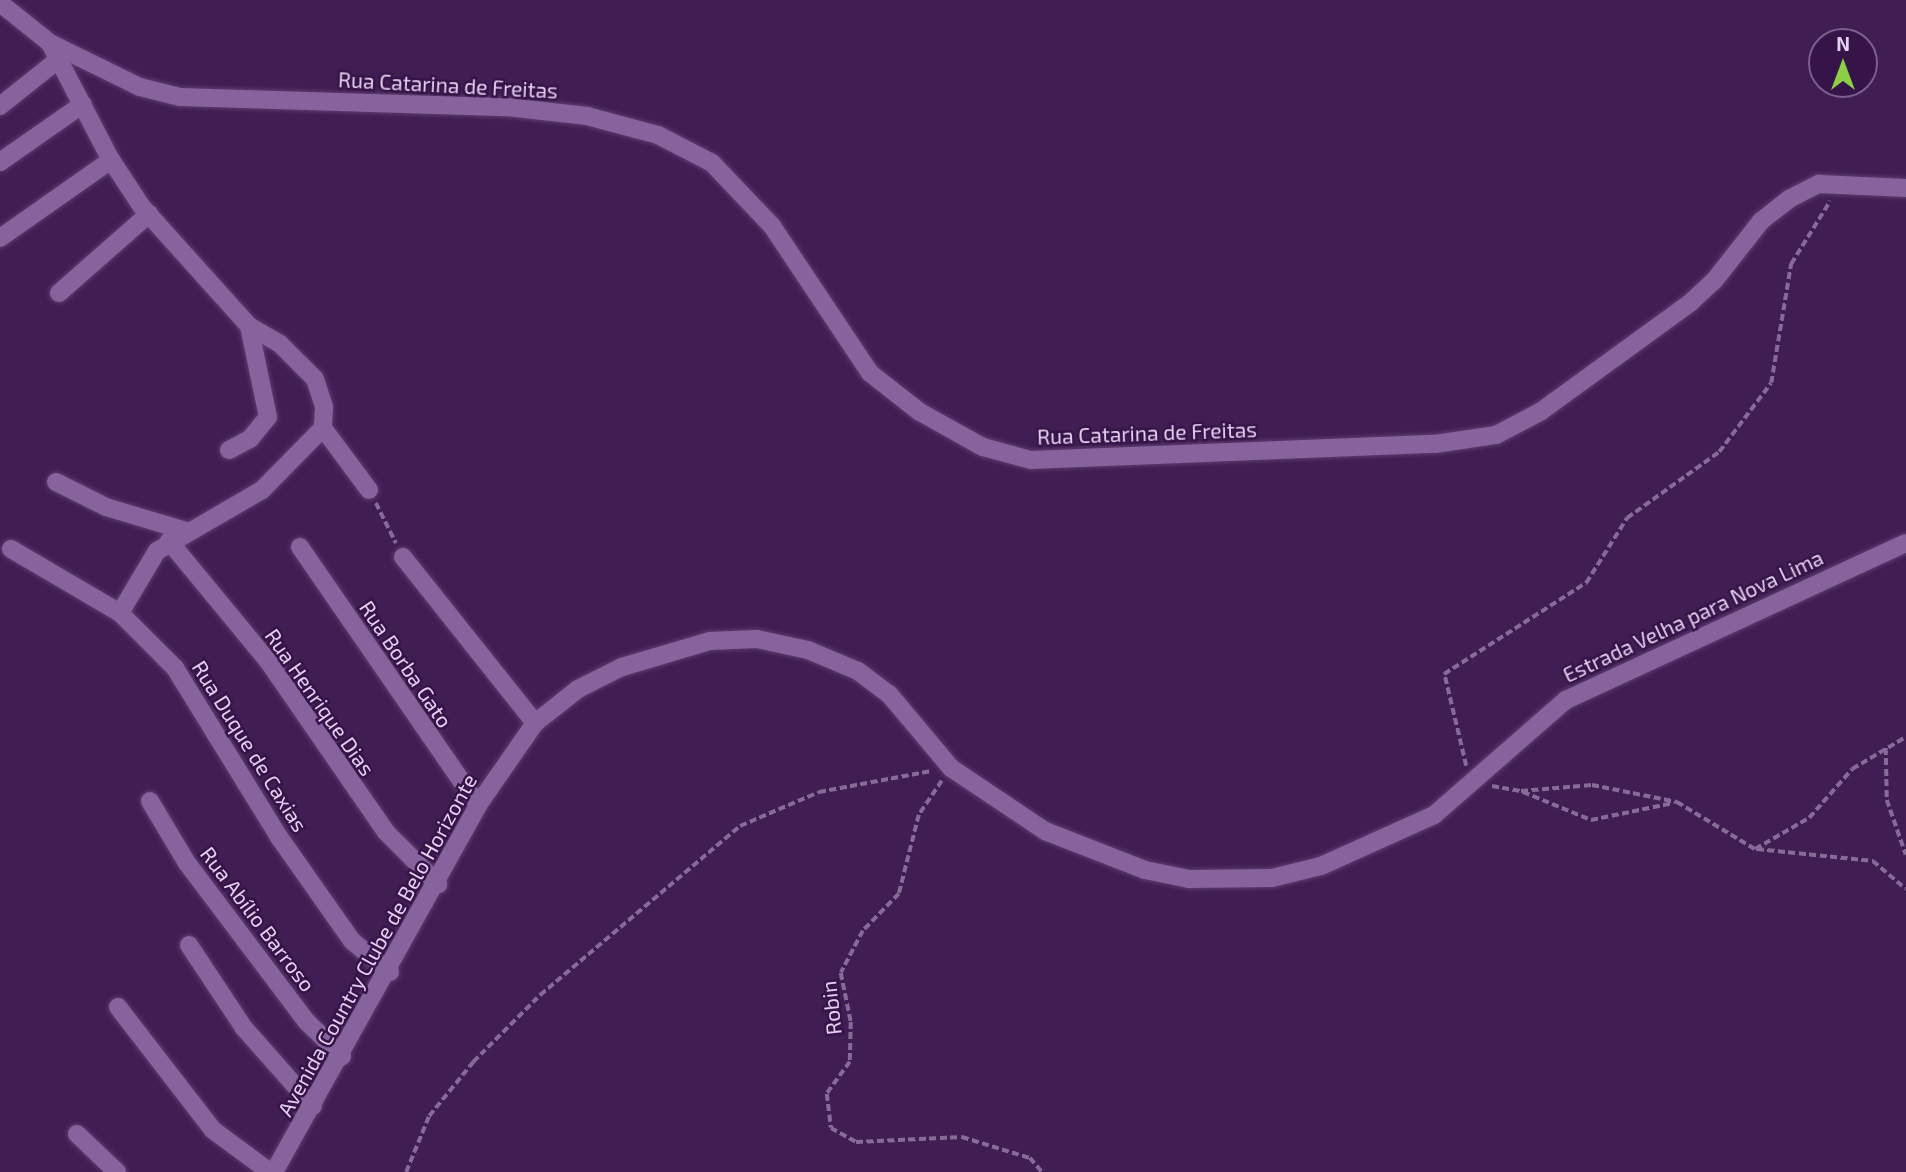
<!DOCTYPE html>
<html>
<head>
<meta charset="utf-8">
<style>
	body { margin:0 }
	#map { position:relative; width:1906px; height:1172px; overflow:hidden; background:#401e54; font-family:"Exo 2",sans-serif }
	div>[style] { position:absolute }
	.path>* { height:3.5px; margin-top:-1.75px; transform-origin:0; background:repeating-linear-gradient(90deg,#866a97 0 7px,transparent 0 10.5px) }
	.roads { filter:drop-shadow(0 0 2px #5c3c6c) drop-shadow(0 0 2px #5c3c6c) }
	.minor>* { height:18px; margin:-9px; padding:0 9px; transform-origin:9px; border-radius:9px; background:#87639e }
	span { translate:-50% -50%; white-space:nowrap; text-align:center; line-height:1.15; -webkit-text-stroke:5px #361348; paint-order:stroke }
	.street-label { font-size:21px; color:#e4d0f1 }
	.north { position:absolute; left:1808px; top:28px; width:70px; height:70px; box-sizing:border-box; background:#361348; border:2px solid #7c5f8c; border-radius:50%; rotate:0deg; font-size:19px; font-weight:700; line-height:28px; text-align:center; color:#e4d0f1 }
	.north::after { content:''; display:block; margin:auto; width:24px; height:32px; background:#8cce45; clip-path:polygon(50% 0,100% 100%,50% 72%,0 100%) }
</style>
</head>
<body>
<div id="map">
	<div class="path">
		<div style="left:376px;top:503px;width:45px;rotate:63.4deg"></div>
		<div style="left:1886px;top:748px;width:52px;rotate:88.9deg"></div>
		<div style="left:1887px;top:800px;width:58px;rotate:70.9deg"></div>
		<div style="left:1466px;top:766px;width:95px;rotate:-103.4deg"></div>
		<div style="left:1444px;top:674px;width:169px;rotate:-32.7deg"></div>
		<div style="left:1586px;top:583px;width:77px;rotate:-57.8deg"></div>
		<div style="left:1627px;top:518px;width:113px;rotate:-35.7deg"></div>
		<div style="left:1719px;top:452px;width:86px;rotate:-53deg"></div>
		<div style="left:1771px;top:383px;width:121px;rotate:-80.5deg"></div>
		<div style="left:1791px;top:264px;width:74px;rotate:-58.2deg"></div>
		<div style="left:942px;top:781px;width:41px;rotate:124.1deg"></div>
		<div style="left:919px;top:815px;width:81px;rotate:104.2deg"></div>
		<div style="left:899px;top:894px;width:52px;rotate:134.2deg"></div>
		<div style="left:863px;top:931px;width:47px;rotate:117.6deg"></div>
		<div style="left:841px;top:973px;width:50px;rotate:78.5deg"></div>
		<div style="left:851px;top:1022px;width:40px;rotate:91.4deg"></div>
		<div style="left:850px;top:1062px;width:39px;rotate:126deg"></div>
		<div style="left:827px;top:1094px;width:34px;rotate:83deg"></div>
		<div style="left:831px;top:1128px;width:29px;rotate:29deg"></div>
		<div style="left:856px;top:1142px;width:106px;rotate:-2.7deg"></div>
		<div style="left:962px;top:1137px;width:71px;rotate:17.2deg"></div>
		<div style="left:1030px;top:1158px;width:18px;rotate:49deg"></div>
		<div style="left:1492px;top:786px;width:29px;rotate:10deg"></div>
		<div style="left:1521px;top:791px;width:71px;rotate:-4.8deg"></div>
		<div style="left:1592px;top:785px;width:87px;rotate:11.3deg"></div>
		<div style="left:1677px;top:802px;width:91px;rotate:31.1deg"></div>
		<div style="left:1755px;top:849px;width:62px;rotate:-29.9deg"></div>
		<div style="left:1809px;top:818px;width:65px;rotate:-48.7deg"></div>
		<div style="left:1852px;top:769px;width:63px;rotate:-30.7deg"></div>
		<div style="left:1523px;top:792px;width:74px;rotate:22.4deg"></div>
		<div style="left:1591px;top:820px;width:84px;rotate:-11.7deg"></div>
		<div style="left:1757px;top:849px;width:117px;rotate:5.9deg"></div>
		<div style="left:1873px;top:861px;width:43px;rotate:40.3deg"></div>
		<div style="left:406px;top:1172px;width:61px;rotate:-67.7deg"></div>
		<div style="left:429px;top:1116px;width:70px;rotate:-50.8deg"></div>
		<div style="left:473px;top:1062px;width:95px;rotate:-45deg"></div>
		<div style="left:540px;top:995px;width:262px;rotate:-40.2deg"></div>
		<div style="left:740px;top:826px;width:86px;rotate:-23.3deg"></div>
		<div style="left:819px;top:792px;width:114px;rotate:-10.6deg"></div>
	</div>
	<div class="roads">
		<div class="minor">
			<div style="left:0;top:3px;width:64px;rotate:38.7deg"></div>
			<div style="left:50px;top:43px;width:100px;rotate:26.1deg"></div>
			<div style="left:140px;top:87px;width:41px;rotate:14deg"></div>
			<div style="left:180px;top:97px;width:327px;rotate:1.8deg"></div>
			<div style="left:507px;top:107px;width:81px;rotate:6.4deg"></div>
			<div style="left:587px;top:116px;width:73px;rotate:15deg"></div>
			<div style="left:658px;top:135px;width:61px;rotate:27.4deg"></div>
			<div style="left:712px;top:163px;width:87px;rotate:46.4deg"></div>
			<div style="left:772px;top:226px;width:177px;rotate:56.3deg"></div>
			<div style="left:870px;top:373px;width:63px;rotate:38deg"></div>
			<div style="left:920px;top:412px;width:72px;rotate:29.1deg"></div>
			<div style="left:983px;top:447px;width:50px;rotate:15.2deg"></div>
			<div style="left:1031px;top:460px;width:404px;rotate:-2.3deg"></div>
			<div style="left:1435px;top:444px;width:62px;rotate:-8.4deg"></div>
			<div style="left:1496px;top:435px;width:50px;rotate:-27.6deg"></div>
			<div style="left:1540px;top:412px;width:185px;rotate:-36deg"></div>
			<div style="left:1690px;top:303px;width:33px;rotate:-43deg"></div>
			<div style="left:1714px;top:281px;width:76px;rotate:-51.9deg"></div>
			<div style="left:1761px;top:221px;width:36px;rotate:-38deg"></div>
			<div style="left:1789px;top:199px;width:34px;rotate:-27deg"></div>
			<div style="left:1819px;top:184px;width:87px;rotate:2.6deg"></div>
			<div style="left:50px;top:43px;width:132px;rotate:62.5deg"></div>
			<div style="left:111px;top:160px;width:56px;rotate:56.6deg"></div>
			<div style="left:142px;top:207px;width:160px;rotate:48deg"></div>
			<div style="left:249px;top:326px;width:36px;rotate:30deg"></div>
			<div style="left:280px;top:344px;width:49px;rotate:45deg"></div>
			<div style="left:315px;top:379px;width:29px;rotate:72deg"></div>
			<div style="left:324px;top:407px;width:21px;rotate:93deg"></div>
			<div style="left:323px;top:428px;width:77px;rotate:53.4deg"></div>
			<div style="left:0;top:106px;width:75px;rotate:-38.5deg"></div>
			<div style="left:0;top:162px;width:101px;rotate:-34.9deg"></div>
			<div style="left:0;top:238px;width:136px;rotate:-35.1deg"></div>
			<div style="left:59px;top:293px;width:120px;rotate:-41.3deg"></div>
			<div style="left:229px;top:450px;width:24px;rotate:-28deg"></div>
			<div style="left:250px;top:439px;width:28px;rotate:-51deg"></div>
			<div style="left:268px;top:417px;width:93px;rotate:-101.8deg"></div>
			<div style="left:56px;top:482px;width:56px;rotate:26.6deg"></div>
			<div style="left:106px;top:507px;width:84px;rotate:16.7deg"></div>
			<div style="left:169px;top:541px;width:156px;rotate:50.5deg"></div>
			<div style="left:268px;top:661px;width:208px;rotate:55.4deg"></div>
			<div style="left:386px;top:832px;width:74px;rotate:45deg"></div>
			<div style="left:300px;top:547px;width:313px;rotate:55.4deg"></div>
			<div style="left:11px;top:549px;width:126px;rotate:30.4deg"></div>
			<div style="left:120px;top:613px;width:78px;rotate:45deg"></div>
			<div style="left:175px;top:668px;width:198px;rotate:58.4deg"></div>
			<div style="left:279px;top:837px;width:127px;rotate:54.9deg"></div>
			<div style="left:352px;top:941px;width:49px;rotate:39.2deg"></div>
			<div style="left:403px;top:557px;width:212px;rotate:51.5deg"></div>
			<div style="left:120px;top:613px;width:72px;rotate:-59.2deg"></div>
			<div style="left:157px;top:551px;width:121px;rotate:-30.2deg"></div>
			<div style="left:262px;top:490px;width:87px;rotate:-45.5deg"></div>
			<div style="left:150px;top:801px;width:72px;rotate:59.2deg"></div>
			<div style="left:187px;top:863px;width:199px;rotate:53deg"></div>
			<div style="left:307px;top:1022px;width:49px;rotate:44.2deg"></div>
			<div style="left:189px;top:945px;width:100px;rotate:56.5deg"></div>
			<div style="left:244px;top:1028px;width:104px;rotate:48.5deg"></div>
			<div style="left:118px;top:1007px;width:155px;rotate:52.3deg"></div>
			<div style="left:213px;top:1130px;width:71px;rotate:36.4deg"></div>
			<div style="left:77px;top:1134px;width:55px;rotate:43.5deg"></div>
			<div style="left:274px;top:1172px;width:420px;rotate:-60.9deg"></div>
			<div style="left:478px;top:805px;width:100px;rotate:-55.2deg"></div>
			<div style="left:535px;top:723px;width:55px;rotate:-38.3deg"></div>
			<div style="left:578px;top:689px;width:49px;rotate:-26.6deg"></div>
			<div style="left:622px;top:667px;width:92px;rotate:-16.5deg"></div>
			<div style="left:710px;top:641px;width:47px;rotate:-2.4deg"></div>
			<div style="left:757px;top:639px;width:52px;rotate:12.2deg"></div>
			<div style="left:808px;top:650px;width:54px;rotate:22.8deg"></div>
			<div style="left:858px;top:671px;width:39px;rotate:37deg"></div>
			<div style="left:889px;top:694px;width:97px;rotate:50deg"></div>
			<div style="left:951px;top:768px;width:113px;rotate:33.8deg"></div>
			<div style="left:1045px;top:831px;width:107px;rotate:21.3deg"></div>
			<div style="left:1145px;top:870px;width:45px;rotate:11.6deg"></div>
			<div style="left:1189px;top:879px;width:83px;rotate:-0.7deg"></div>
			<div style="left:1272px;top:878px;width:50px;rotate:-13.8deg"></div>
			<div style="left:1321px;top:866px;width:124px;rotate:-24.3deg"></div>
			<div style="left:1434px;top:815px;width:175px;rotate:-41.1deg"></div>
			<div style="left:1566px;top:700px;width:374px;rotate:-24.8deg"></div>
		</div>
	</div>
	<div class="street-label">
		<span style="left:448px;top:85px;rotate:3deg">Rua Catarina de Freitas</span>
		<span style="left:1147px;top:433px;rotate:-2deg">Rua Catarina de Freitas</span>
		<span style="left:1693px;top:616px;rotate:-25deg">Estrada Velha para Nova Lima</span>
		<span style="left:406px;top:664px;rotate:56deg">Rua Borba Gato</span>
		<span style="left:320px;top:702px;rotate:55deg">Rua Henrique Dias</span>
		<span style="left:250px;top:746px;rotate:58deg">Rua Duque de Caxias</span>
		<span style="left:258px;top:919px;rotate:53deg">Rua Abílio Barroso</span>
		<span style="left:377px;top:945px;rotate:-61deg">Avenida Country Clube de Belo Horizonte</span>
		<span style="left:831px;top:1008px;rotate:-96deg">Robin</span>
	</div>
	<div class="north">N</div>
</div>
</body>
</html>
